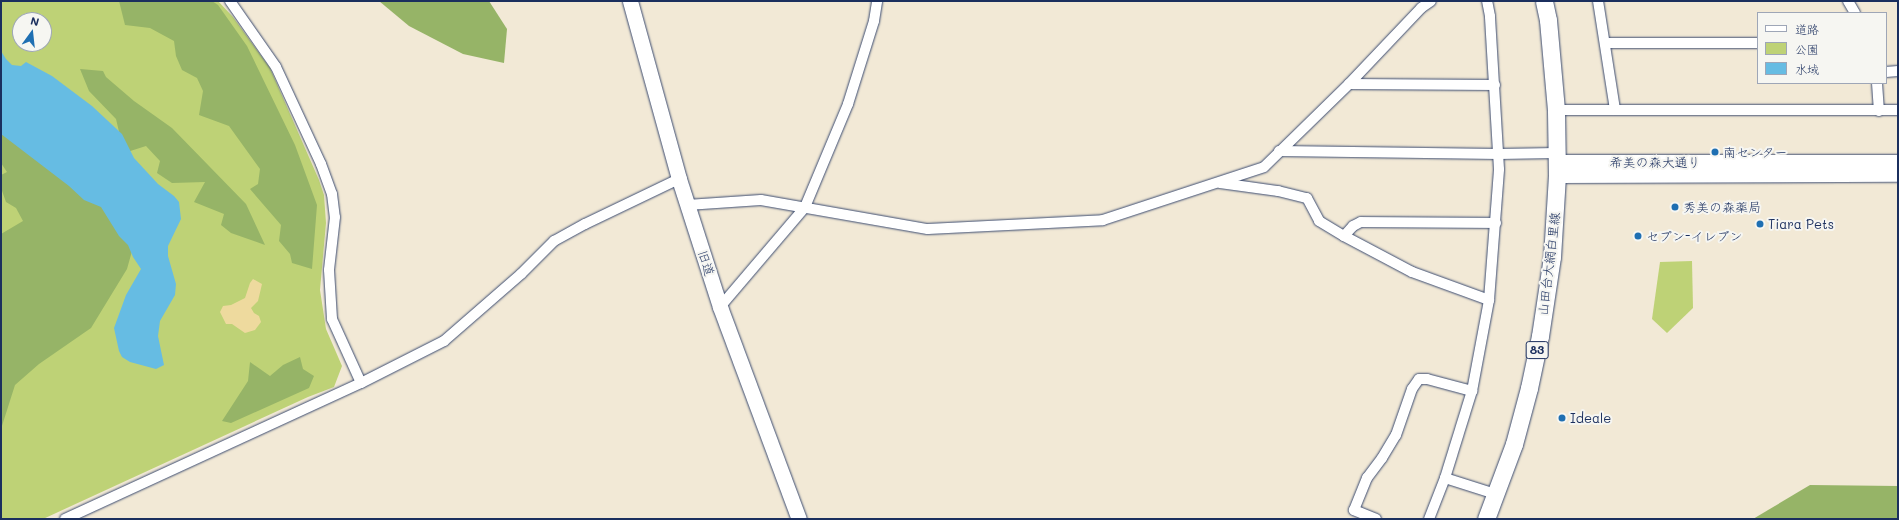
<!DOCTYPE html>
<html>
<head>
<meta charset="utf-8">
<style>
	body { margin:0 }
	#map { position:relative; width:1899px; height:520px; overflow:hidden; background:#f2e9d6; font-family:Mali,"Klee One",sans-serif }
	div>[style] { position:absolute }
	.green>* { inset:0; background:#bed276 }
	.forest>* { inset:0; background:#96b467 }
	.sand>* { inset:0; background:#eeda9e }
	.water>* { inset:0; background:#66bce3 }
	.roads { filter:drop-shadow(0 0 1px #3b4b70) drop-shadow(0 0 1px #3b4b70) }
	.street>* { height:10px; margin:-5px; padding:0 5px; transform-origin:5px; border-radius:5px; background:#fff }
	.secondary>* { height:15px; margin:-7.5px; padding:0 7.5px; transform-origin:7.5px; border-radius:7.5px; background:#fff }
	.primary>* { height:17px; margin:-8.5px; padding:0 8.5px; transform-origin:8.5px; border-radius:8.5px; background:#fff }
	.dots>* { width:11px; height:11px; translate:-50% -50%; box-sizing:border-box; border:2px solid #f6f6f2; border-radius:50% }
	span { translate:-50% -50%; white-space:nowrap; text-align:center; line-height:1.15; -webkit-text-stroke:4px #f6f6f2; paint-order:stroke }
	.shield-label span { padding:1px 3px; background:#f6f6f2; border:1px solid; border-radius:3px; -webkit-text-stroke-width:0 }
	.shield-label { font-size:12px; color:#1b2f5e; font-weight:700 }
	.poi-label { font-size:13px; color:#1b2f5e }
	.left { translate:0 -50%; text-align:left }
	.street-label { font-size:13px; color:#1b2f5e }
	.frame { position:absolute; inset:0; border:2px solid #1b2f5e; pointer-events:none }
	.legend { position:absolute; left:1757px; top:12px; width:130px; height:72px; box-sizing:border-box; background:#f6f6f2; border:1px solid #9ea6b7; margin:0; padding:5px 7px; list-style:none; font-size:12px; color:#1b2f5e }
	.legend li { display:flex; align-items:center; gap:8px; height:20px }
	.legend b { width:20px; border:1px solid #9ea6b7 }
	.north { position:absolute; left:12px; top:12px; width:40px; height:40px; box-sizing:border-box; background:#f6f6f2; border:1px solid #9ea6b7; border-radius:50%; rotate:15deg; font-size:11px; font-weight:700; line-height:16px; text-align:center; color:#1b2f5e }
	.north::after { content:''; display:block; margin:auto; width:14px; height:18px; background:#1f6fb2; clip-path:polygon(50% 0,100% 100%,50% 72%,0 100%) }
</style>
</head>
<body>
<div id="map">
	<div class="green">
		<div style="clip-path:polygon(evenodd,1px 1px,218px 1px,233px 17px,270px 68px,319px 180px,324px 195px,326px 223px,320px 290px,326px 329px,342px 366px,334px 387px,308px 397px,43px 519px,1px 519px,1px 1px,20px 20px,44px 20px,44px 44px,20px 44px,20px 20px)"></div>
		<div style="clip-path:polygon(1692px 261px,1693px 308px,1667px 333px,1652px 319px,1660px 262px)"></div>
	</div>
	<div class="forest">
		<div style="clip-path:polygon(119px 1px,212px 1px,218px 5px,247px 46px,295px 145px,317px 205px,312px 269px,292px 263px,290px 254px,279px 241px,281px 225px,250px 189px,258px 184px,260px 169px,229px 126px,199px 115px,203px 91px,197px 78px,182px 70px,176px 56px,174px 41px,150px 28px,125px 25px)"></div>
		<div style="clip-path:polygon(379px 1px,489px 1px,507px 29px,504px 63px,463px 54px,409px 26px)"></div>
		<div style="clip-path:polygon(80px 69px,103px 71px,106px 77px,134px 101px,172px 128px,246px 204px,265px 245px,231px 233px,221px 225px,224px 214px,194px 202px,205px 182px,172px 183px,157px 173px,160px 161px,146px 146px,124px 153px,116px 119px,89px 91px)"></div>
		<div style="clip-path:polygon(1px 117px,95px 189px,134px 244px,127px 269px,91px 328px,39px 364px,15px 385px,1px 429px,1px 234px,23px 221px,16px 208px,6px 202px,1px 188px,1px 175px,7px 172px,1px 163px)"></div>
		<div style="clip-path:polygon(300px 357px,303px 369px,314px 376px,309px 388px,231px 423px,222px 421px,248px 381px,250px 362px,270px 376px,283px 365px)"></div>
		<div style="clip-path:polygon(1810px 485px,1898px 486px,1898px 519px,1753px 519px)"></div>
	</div>
	<div class="sand">
		<div style="clip-path:polygon(253px 279px,262px 284px,258px 301px,251px 308px,254px 313px,259px 316px,261px 322px,255px 330px,245px 333px,232px 324px,226px 324px,220px 312px,223px 306px,231px 305px,245px 298px,250px 283px)"></div>
	</div>
	<div class="water">
		<div style="clip-path:polygon(1px 51px,6px 59px,12px 65px,21px 66px,26px 62px,52px 76px,92px 106px,122px 134px,134px 158px,158px 184px,174px 196px,179px 202px,181px 219px,168px 246px,168px 256px,176px 284px,175px 295px,160px 321px,158px 336px,164px 365px,156px 369px,130px 362px,122px 357px,119px 351px,114px 328px,126px 295px,141px 269px,133px 257px,128px 245px,119px 236px,101px 207px,84px 200px,69px 186px,1px 134px)"></div>
	</div>
	<div class="roads">
		<div class="street">
			<div style="left:230px;top:1px;width:80px;rotate:55.1deg"></div>
			<div style="left:276px;top:67px;width:107px;rotate:65.1deg"></div>
			<div style="left:321px;top:164px;width:32px;rotate:70deg"></div>
			<div style="left:332px;top:194px;width:23px;rotate:83deg"></div>
			<div style="left:335px;top:217px;width:53px;rotate:96.5deg"></div>
			<div style="left:329px;top:270px;width:49px;rotate:86.5deg"></div>
			<div style="left:332px;top:319px;width:70px;rotate:65.6deg"></div>
			<div style="left:1598px;top:1px;width:110px;rotate:81.1deg"></div>
			<div style="left:1615px;top:110px;width:283px"></div>
			<div style="left:1848px;top:1px;width:14px;rotate:60deg"></div>
			<div style="left:1606px;top:43px;width:152px"></div>
			<div style="left:1886px;top:72px;width:12px;rotate:-5deg"></div>
			<div style="left:1877px;top:83px;width:28px;rotate:86deg"></div>
			<div style="left:1349px;top:84px;width:146px;rotate:0.4deg"></div>
			<div style="left:1556px;top:110px;width:59px"></div>
			<div style="left:1279px;top:151px;width:220px;rotate:0.8deg"></div>
			<div style="left:1499px;top:154px;width:57px;rotate:-1deg"></div>
			<div style="left:1220px;top:183px;width:59px;rotate:7.9deg"></div>
			<div style="left:1278px;top:191px;width:30px;rotate:14deg"></div>
			<div style="left:1307px;top:198px;width:26px;rotate:62deg"></div>
			<div style="left:1319px;top:221px;width:29px;rotate:31deg"></div>
			<div style="left:1344px;top:236px;width:77px;rotate:27.9deg"></div>
			<div style="left:1412px;top:272px;width:82px;rotate:20deg"></div>
			<div style="left:687px;top:205px;width:74px;rotate:-3.9deg"></div>
			<div style="left:761px;top:200px;width:169px;rotate:9.9deg"></div>
			<div style="left:928px;top:229px;width:175px;rotate:-2.9deg"></div>
			<div style="left:1103px;top:220px;width:169px;rotate:-18.2deg"></div>
			<div style="left:1264px;top:167px;width:119px;rotate:-44.3deg"></div>
			<div style="left:1349px;top:84px;width:105px;rotate:-46.5deg"></div>
			<div style="left:1421px;top:8px;width:12px;rotate:-35deg"></div>
			<div style="left:1344px;top:236px;width:13px;rotate:-48deg"></div>
			<div style="left:1353px;top:226px;width:9px;rotate:-27deg"></div>
			<div style="left:1361px;top:222px;width:135px;rotate:0.4deg"></div>
			<div style="left:720px;top:307px;width:131px;rotate:-49.6deg"></div>
			<div style="left:805px;top:207px;width:112px;rotate:-67.3deg"></div>
			<div style="left:848px;top:104px;width:87px;rotate:-72.6deg"></div>
			<div style="left:874px;top:21px;width:20px;rotate:-81deg"></div>
			<div style="left:1445px;top:478px;width:52px;rotate:17.7deg"></div>
			<div style="left:65px;top:519px;width:326px;rotate:-24.7deg"></div>
			<div style="left:361px;top:383px;width:93px;rotate:-26.8deg"></div>
			<div style="left:444px;top:341px;width:102px;rotate:-41deg"></div>
			<div style="left:521px;top:274px;width:47px;rotate:-45deg"></div>
			<div style="left:554px;top:241px;width:35px;rotate:-29deg"></div>
			<div style="left:585px;top:224px;width:104px;rotate:-25.6deg"></div>
			<div style="left:1376px;top:519px;width:24px;rotate:-158deg"></div>
			<div style="left:1354px;top:510px;width:35px;rotate:-68deg"></div>
			<div style="left:1367px;top:478px;width:25px;rotate:-53deg"></div>
			<div style="left:1382px;top:458px;width:27px;rotate:-59deg"></div>
			<div style="left:1396px;top:435px;width:49px;rotate:-70.8deg"></div>
			<div style="left:1412px;top:389px;width:12px;rotate:-55deg"></div>
			<div style="left:1419px;top:379px;width:8px"></div>
			<div style="left:1427px;top:379px;width:47px;rotate:14.9deg"></div>
			<div style="left:1429px;top:519px;width:44px;rotate:-68.7deg"></div>
			<div style="left:1445px;top:478px;width:91px;rotate:-72.8deg"></div>
			<div style="left:1472px;top:391px;width:93px;rotate:-79.4deg"></div>
			<div style="left:1489px;top:300px;width:131px;rotate:-85.6deg"></div>
			<div style="left:1499px;top:169px;width:153px;rotate:-93.4deg"></div>
			<div style="left:1490px;top:16px;width:15px;rotate:-101deg"></div>
		</div>
		<div class="secondary">
			<div style="left:630px;top:1px;width:185px;rotate:74.6deg"></div>
			<div style="left:679px;top:179px;width:134px;rotate:72.2deg"></div>
			<div style="left:720px;top:307px;width:226px;rotate:69.6deg"></div>
			<div style="left:1557px;top:162px;width:341px"></div>
			<div style="left:1557px;top:175px;width:341px;rotate:-0.2deg"></div>
		</div>
		<div class="primary">
			<div style="left:1486px;top:519px;width:80px;rotate:-69.5deg"></div>
			<div style="left:1514px;top:444px;width:58px;rotate:-75deg"></div>
			<div style="left:1529px;top:388px;width:53px;rotate:-78.1deg"></div>
			<div style="left:1540px;top:336px;width:80px;rotate:-81.4deg"></div>
			<div style="left:1552px;top:257px;width:82px;rotate:-86.5deg"></div>
			<div style="left:1557px;top:175px;width:65px;rotate:-90.9deg"></div>
			<div style="left:1556px;top:110px;width:90px;rotate:-95.1deg"></div>
			<div style="left:1548px;top:20px;width:19px;rotate:-102deg"></div>
		</div>
	</div>
	<div class="dots">
		<div style="left:1715px;top:152px;background:#1f6fb2"></div>
		<div style="left:1675px;top:207px;background:#1f6fb2"></div>
		<div style="left:1760px;top:224px;background:#1f6fb2"></div>
		<div style="left:1638px;top:236px;background:#1f6fb2"></div>
		<div style="left:1562px;top:418px;background:#1f6fb2"></div>
	</div>
	<div class="shield-label">
		<span style="left:1537px;top:350px">83</span>
	</div>
	<div class="poi-label">
		<span class="left" style="left:1723px;top:152px">南センター</span>
		<span class="left" style="left:1683px;top:207px">秀美の森薬局</span>
		<span class="left" style="left:1768px;top:224px">Tiara Pets</span>
		<span class="left" style="left:1646px;top:236px">セブン-イレブン</span>
		<span class="left" style="left:1570px;top:418px">Ideale</span>
	</div>
	<div class="street-label">
		<span style="left:1655px;top:162px">希美の森大通り</span>
		<span style="left:706px;top:263px;rotate:72deg">旧道</span>
		<span style="left:1549px;top:264px;rotate:-83deg">山田台大網白里線</span>
	</div>
	<div class="frame"></div>
	<ul class="legend">
	<li><b style="height:5px;background:#fff"></b>道路</li>
	<li><b style="height:11px;background:#bed276"></b>公園</li>
	<li><b style="height:11px;background:#66bce3"></b>水域</li>
	</ul>
	<div class="north">N</div>
</div>
</body>
</html>
